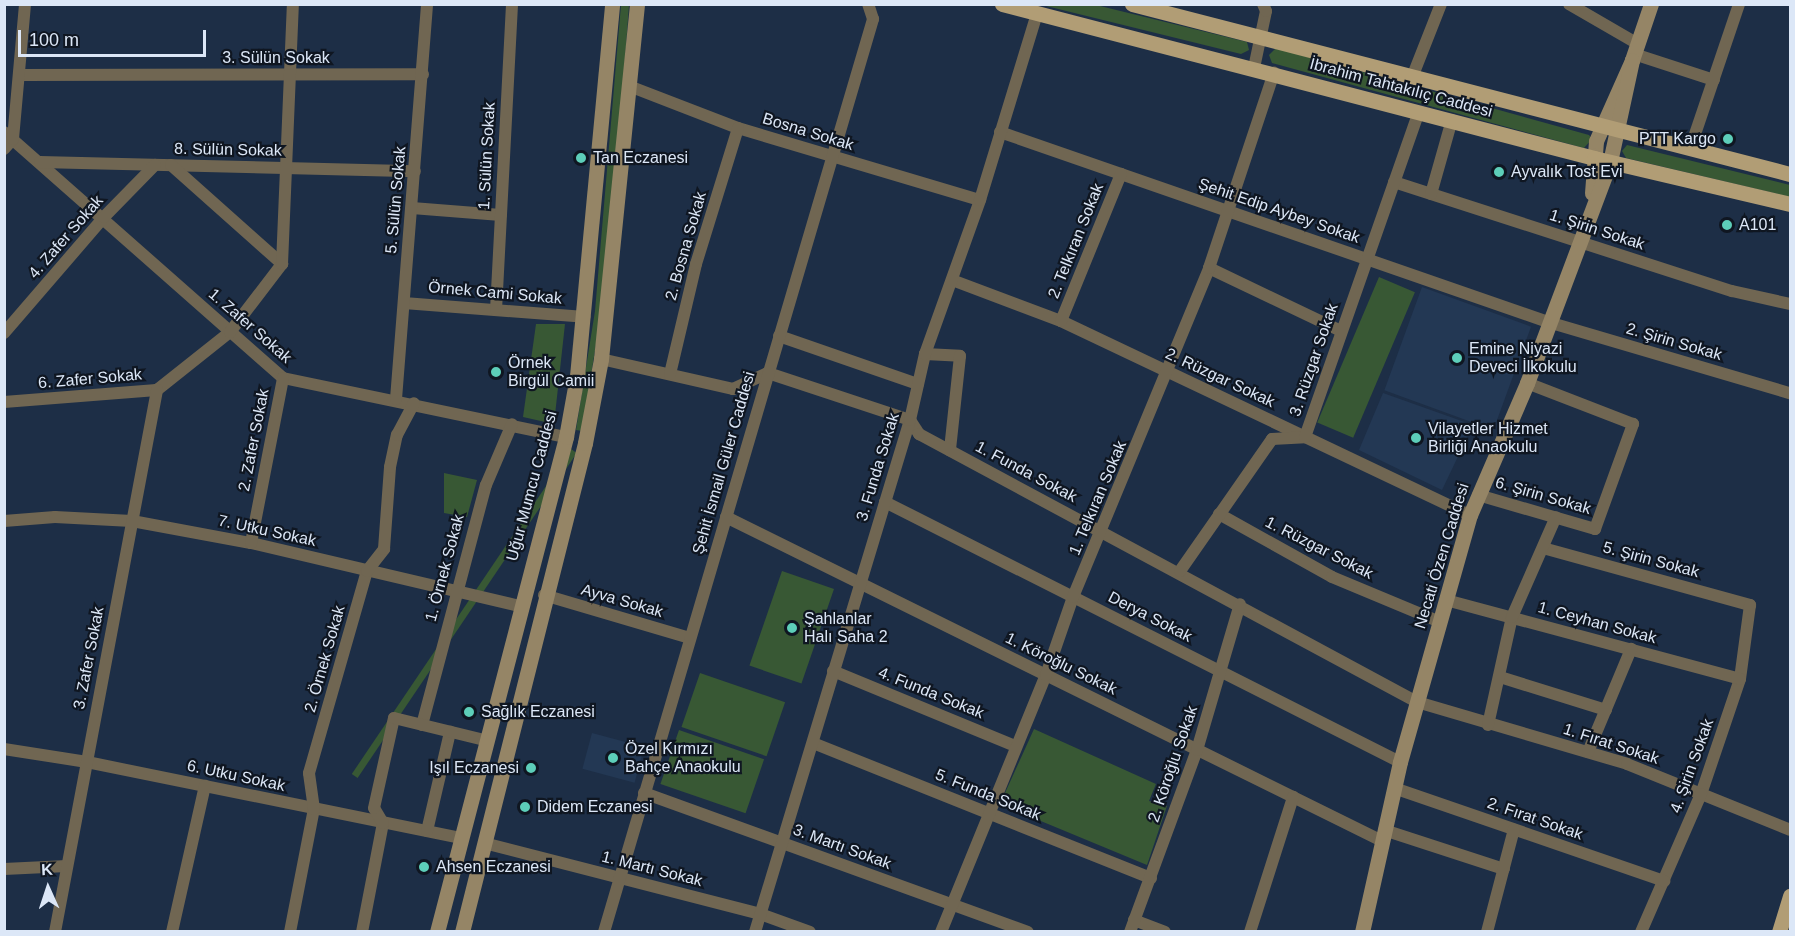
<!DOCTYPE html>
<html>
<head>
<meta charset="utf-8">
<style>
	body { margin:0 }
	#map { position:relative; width:1795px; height:936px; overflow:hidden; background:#1d2e46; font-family:Helvetica,sans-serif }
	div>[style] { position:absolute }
	.built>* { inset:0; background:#233854; transform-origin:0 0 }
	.green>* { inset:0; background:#385834; transform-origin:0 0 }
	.street>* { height:12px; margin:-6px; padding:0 6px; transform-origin:6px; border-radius:6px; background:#706652 }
	.secondary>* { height:15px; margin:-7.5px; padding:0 7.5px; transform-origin:7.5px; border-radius:7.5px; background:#958566 }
	.primary>* { height:15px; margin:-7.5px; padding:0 7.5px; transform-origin:7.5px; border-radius:7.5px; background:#b19d75 }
	.dots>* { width:16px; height:16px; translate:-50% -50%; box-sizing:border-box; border:3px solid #0f1621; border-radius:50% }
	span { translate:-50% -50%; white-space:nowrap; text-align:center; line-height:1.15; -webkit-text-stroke:4.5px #0f1621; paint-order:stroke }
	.street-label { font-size:16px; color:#dce7f7 }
	.poi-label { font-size:16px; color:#dce7f7 }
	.right { translate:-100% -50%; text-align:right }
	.left { translate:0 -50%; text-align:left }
	.frame { position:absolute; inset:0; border:6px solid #dce7f7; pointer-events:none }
	.north { position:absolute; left:18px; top:858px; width:60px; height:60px; -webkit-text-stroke:4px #0f1621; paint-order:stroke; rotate:357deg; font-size:16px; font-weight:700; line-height:24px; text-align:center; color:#dce7f7 }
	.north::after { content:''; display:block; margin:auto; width:21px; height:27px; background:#dce7f7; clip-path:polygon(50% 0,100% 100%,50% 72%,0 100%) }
	.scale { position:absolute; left:18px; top:30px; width:188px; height:27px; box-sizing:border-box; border:3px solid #dce7f7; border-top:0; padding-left:8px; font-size:18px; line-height:21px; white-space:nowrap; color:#dce7f7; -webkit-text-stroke:4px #0f1621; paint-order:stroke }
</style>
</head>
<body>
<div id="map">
	<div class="built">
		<div style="left:1422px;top:287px;width:116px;height:110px;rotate:20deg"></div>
		<div style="clip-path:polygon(1383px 393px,1473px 425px,1442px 490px,1359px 450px)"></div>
		<div style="left:592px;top:733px;width:54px;height:37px;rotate:15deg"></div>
	</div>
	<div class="green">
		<div style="clip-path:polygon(621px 5px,629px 5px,622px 101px,601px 313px,582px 431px,576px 430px,595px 311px)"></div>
		<div style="clip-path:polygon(1042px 5px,1096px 5px,1247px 42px,1249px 50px,1241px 54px)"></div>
		<div style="clip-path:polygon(1276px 48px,1589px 135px,1592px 139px,1584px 148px,1272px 63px,1269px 55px)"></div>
		<div style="clip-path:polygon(1627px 145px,1790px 185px,1790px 197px,1626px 158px,1622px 151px)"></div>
		<div style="left:1379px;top:277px;width:39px;height:158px;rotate:23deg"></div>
		<div style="clip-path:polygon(536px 324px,565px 324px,554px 424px,523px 417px)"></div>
		<div style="left:571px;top:449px;width:7px;height:392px;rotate:34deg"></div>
		<div style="clip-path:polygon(444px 473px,477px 480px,467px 517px,444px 513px)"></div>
		<div style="left:782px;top:571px;width:55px;height:100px;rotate:19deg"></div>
		<div style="left:700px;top:673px;width:90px;height:57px;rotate:19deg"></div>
		<div style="clip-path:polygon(1034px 729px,1156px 784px,1149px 801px,1167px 806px,1147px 865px,1000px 804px)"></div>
		<div style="left:679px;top:730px;width:90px;height:57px;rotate:19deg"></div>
	</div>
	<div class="street">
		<div style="left:1569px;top:4px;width:80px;rotate:30.1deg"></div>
		<div style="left:1634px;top:54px;width:84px;rotate:18deg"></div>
		<div style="left:1254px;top:68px;width:58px;rotate:-78.1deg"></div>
		<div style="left:1266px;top:11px;width:8px;rotate:-113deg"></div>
		<div style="left:20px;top:75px;width:403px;rotate:-0.1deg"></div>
		<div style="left:1413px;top:75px;width:76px;rotate:-68.5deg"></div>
		<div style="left:629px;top:86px;width:117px;rotate:21.1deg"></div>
		<div style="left:738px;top:128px;width:252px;rotate:16.6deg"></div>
		<div style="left:4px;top:132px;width:372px;rotate:41.4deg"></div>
		<div style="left:283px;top:378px;width:289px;rotate:11.8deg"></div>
		<div style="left:1000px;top:132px;width:580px;rotate:19.12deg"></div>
		<div style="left:1548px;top:322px;width:252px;rotate:16.4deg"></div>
		<div style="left:4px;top:149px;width:13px;rotate:-48deg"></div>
		<div style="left:13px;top:139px;width:136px;rotate:-84.9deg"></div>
		<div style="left:1690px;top:149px;width:153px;rotate:-71.3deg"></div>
		<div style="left:40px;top:162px;width:375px;rotate:1.4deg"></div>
		<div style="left:171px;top:165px;width:149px;rotate:41.7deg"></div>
		<div style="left:1394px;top:182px;width:355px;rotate:17.9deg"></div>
		<div style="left:1732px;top:291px;width:59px;rotate:12.6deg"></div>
		<div style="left:1431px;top:194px;width:77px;rotate:-74.2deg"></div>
		<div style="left:412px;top:208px;width:89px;rotate:4.5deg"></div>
		<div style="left:1209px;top:268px;width:146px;rotate:25.5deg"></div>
		<div style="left:952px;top:280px;width:116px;rotate:20.6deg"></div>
		<div style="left:1061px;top:321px;width:453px;rotate:25.4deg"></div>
		<div style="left:404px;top:303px;width:181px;rotate:4.4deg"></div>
		<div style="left:496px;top:310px;width:306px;rotate:-87deg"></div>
		<div style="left:1061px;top:321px;width:159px;rotate:-67.8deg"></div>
		<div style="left:4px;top:333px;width:153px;rotate:-49.2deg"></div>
		<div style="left:104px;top:217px;width:73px;rotate:-45.6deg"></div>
		<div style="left:779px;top:336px;width:147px;rotate:19.1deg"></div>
		<div style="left:925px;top:354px;width:35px;rotate:3deg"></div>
		<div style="left:960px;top:356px;width:95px;rotate:96.1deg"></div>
		<div style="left:601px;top:359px;width:135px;rotate:12.8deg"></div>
		<div style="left:733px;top:389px;width:38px;rotate:-25deg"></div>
		<div style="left:768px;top:373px;width:150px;rotate:18.3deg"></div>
		<div style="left:910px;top:420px;width:17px;rotate:57deg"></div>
		<div style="left:919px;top:434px;width:566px;rotate:28.29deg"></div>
		<div style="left:1417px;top:702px;width:219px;rotate:16.4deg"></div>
		<div style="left:1627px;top:764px;width:176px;rotate:22deg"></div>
		<div style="left:670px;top:374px;width:113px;rotate:-76.7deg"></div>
		<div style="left:696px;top:264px;width:142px;rotate:-72.8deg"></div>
		<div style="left:396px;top:399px;width:396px;rotate:-85.5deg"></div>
		<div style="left:4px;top:402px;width:153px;rotate:-4.5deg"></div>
		<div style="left:157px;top:390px;width:93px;rotate:-38.5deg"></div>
		<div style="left:230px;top:332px;width:86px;rotate:-52.6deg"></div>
		<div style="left:282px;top:264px;width:260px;rotate:-87.6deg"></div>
		<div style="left:1478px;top:495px;width:122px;rotate:16.2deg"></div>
		<div style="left:1595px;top:529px;width:112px;rotate:-70.1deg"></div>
		<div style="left:1633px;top:424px;width:114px;rotate:-158.9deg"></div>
		<div style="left:885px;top:502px;width:577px;rotate:26.79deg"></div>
		<div style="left:1219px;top:514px;width:129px;rotate:29.1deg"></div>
		<div style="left:1332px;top:577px;width:117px;rotate:22.6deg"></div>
		<div style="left:726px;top:517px;width:732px;rotate:26.28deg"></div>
		<div style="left:4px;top:521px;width:51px;rotate:-4.5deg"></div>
		<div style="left:55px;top:517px;width:77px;rotate:3deg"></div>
		<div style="left:132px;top:521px;width:121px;rotate:10.5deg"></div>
		<div style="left:251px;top:543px;width:275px;rotate:13.2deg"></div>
		<div style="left:251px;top:543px;width:168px;rotate:-79deg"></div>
		<div style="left:1543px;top:548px;width:215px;rotate:15.4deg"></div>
		<div style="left:1750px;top:605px;width:75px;rotate:97.7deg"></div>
		<div style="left:1740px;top:679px;width:121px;rotate:108.7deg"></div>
		<div style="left:1701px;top:794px;width:150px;rotate:113.5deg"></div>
		<div style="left:1180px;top:571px;width:161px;rotate:-55.1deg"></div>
		<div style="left:1272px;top:439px;width:33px;rotate:-3deg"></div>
		<div style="left:1305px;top:437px;width:344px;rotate:-70.7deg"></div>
		<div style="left:544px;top:595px;width:152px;rotate:16.4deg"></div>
		<div style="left:1446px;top:600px;width:304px;rotate:15deg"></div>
		<div style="left:833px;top:671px;width:197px;rotate:22.4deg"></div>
		<div style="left:1500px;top:677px;width:111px;rotate:17.3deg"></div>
		<div style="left:422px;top:725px;width:248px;rotate:-75.1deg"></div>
		<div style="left:486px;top:485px;width:66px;rotate:-66.9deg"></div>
		<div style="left:1488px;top:725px;width:111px;rotate:-77.5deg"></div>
		<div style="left:1512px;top:617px;width:109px;rotate:-66.3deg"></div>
		<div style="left:813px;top:743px;width:364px;rotate:21.8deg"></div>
		<div style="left:4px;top:749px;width:84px;rotate:8.9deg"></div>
		<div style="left:87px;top:762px;width:382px;rotate:11.5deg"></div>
		<div style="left:1588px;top:752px;width:112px;rotate:-67.3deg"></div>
		<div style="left:1394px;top:788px;width:286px;rotate:19deg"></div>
		<div style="left:644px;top:793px;width:408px;rotate:19.9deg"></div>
		<div style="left:1384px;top:830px;width:126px;rotate:18deg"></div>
		<div style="left:427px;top:831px;width:102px;rotate:-76.9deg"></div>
		<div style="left:484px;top:843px;width:285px;rotate:14.4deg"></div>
		<div style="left:760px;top:914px;width:53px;rotate:19.8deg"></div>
		<div style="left:4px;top:869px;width:63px;rotate:-2.7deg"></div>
		<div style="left:1134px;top:920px;width:33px;rotate:21deg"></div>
		<div style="left:55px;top:932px;width:552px;rotate:-79.34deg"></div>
		<div style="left:172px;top:932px;width:150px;rotate:-77.3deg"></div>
		<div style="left:290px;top:932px;width:125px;rotate:-79deg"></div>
		<div style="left:314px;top:809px;width:36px;rotate:-98deg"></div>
		<div style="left:309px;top:773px;width:210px;rotate:-74deg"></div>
		<div style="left:367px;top:571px;width:28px;rotate:-52deg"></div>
		<div style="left:384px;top:549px;width:82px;rotate:-85.8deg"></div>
		<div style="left:390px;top:467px;width:33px;rotate:-78deg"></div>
		<div style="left:397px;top:435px;width:36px;rotate:-62deg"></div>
		<div style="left:362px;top:932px;width:111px;rotate:-79.1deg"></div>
		<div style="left:383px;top:823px;width:17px;rotate:-121deg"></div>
		<div style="left:374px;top:808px;width:92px;rotate:-77.5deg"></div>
		<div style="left:394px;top:718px;width:93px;rotate:13.7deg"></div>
		<div style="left:604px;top:932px;width:952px;rotate:-73.58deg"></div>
		<div style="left:873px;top:19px;width:16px;rotate:-108deg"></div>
		<div style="left:755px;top:932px;width:535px;rotate:-73.16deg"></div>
		<div style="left:910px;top:420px;width:68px;rotate:-77.2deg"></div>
		<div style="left:925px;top:354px;width:164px;rotate:-70.3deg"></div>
		<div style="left:980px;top:200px;width:195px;rotate:-73deg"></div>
		<div style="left:941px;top:932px;width:278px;rotate:-67.8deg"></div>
		<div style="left:1046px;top:675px;width:83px;rotate:-70.9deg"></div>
		<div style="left:1073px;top:597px;width:356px;rotate:-67.5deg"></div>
		<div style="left:1209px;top:268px;width:206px;rotate:-71.6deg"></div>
		<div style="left:1130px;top:932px;width:194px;rotate:-69.8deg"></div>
		<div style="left:1197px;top:750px;width:152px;rotate:-73.6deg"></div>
		<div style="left:1250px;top:932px;width:142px;rotate:-72.3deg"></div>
		<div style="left:1487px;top:932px;width:106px;rotate:-75.3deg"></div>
	</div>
	<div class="secondary">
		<div style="left:1592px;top:193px;width:52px;rotate:-85.6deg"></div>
		<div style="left:1596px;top:141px;width:89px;rotate:-66deg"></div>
		<div style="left:1632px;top:60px;width:59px;rotate:-71.3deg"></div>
		<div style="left:437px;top:932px;width:512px;rotate:-75.39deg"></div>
		<div style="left:566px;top:437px;width:62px;rotate:-79.8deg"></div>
		<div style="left:577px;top:376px;width:374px;rotate:-84.6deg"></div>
		<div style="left:462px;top:932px;width:504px;rotate:-75.88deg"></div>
		<div style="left:585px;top:443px;width:86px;rotate:-79.2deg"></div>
		<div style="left:601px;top:359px;width:357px;rotate:-84.2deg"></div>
		<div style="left:1362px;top:932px;width:174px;rotate:-77.4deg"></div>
		<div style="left:1400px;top:762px;width:257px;rotate:-74.2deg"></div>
		<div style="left:1470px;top:515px;width:144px;rotate:-66.6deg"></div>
		<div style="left:1527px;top:383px;width:236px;rotate:-69.4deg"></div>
		<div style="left:1610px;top:162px;width:104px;rotate:-77.8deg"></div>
	</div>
	<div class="primary">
		<div style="left:1002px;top:4px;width:612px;rotate:14.58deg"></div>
		<div style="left:1594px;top:158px;width:201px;rotate:13.2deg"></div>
		<div style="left:1132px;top:4px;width:680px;rotate:14.49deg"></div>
		<div style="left:1779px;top:932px;width:38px;rotate:-73deg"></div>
	</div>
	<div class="dots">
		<div style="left:1728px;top:139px;background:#5dceb9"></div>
		<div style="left:581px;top:158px;background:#5dceb9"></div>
		<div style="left:1499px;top:172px;background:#5dceb9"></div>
		<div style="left:1727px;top:225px;background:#5dceb9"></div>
		<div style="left:1457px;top:358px;background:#5dceb9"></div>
		<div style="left:496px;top:372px;background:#5dceb9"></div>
		<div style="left:1416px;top:438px;background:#5dceb9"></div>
		<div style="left:792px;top:628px;background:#5dceb9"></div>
		<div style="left:469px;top:712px;background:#5dceb9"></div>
		<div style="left:613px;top:758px;background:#5dceb9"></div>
		<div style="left:531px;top:768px;background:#5dceb9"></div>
		<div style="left:525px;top:807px;background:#5dceb9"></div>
		<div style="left:424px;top:867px;background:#5dceb9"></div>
	</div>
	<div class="street-label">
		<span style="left:276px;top:58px">3. Sülün Sokak</span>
		<span style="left:1401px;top:88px;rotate:15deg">İbrahim Tahtakılıç Caddesi</span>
		<span style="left:808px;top:132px;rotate:17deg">Bosna Sokak</span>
		<span style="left:228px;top:150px;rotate:1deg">8. Sülün Sokak</span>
		<span style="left:487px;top:156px;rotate:-87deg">1. Sülün Sokak</span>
		<span style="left:396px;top:200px;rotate:-85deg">5. Sülün Sokak</span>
		<span style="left:1279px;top:211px;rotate:19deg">Şehit Edip Aybey Sokak</span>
		<span style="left:1597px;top:230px;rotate:18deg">1. Şirin Sokak</span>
		<span style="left:66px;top:237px;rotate:-49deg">4. Zafer Sokak</span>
		<span style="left:1076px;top:241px;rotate:-68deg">2. Telkıran Sokak</span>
		<span style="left:686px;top:246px;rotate:-74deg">2. Bosna Sokak</span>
		<span style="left:495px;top:293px;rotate:5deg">Örnek Cami Sokak</span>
		<span style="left:250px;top:326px;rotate:41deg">1. Zafer Sokak</span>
		<span style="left:1674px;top:342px;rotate:16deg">2. Şirin Sokak</span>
		<span style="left:1314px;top:360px;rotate:-71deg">3. Rüzgar Sokak</span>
		<span style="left:1220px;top:378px;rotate:25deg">2. Rüzgar Sokak</span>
		<span style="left:90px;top:379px;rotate:-5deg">6. Zafer Sokak</span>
		<span style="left:254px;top:440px;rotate:-79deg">2. Zafer Sokak</span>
		<span style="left:724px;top:463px;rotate:-74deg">Şehit İsmail Güler Caddesi</span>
		<span style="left:878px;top:467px;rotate:-73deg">3. Funda Sokak</span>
		<span style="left:1026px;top:472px;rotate:28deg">1. Funda Sokak</span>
		<span style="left:532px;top:486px;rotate:-75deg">Uğur Mumcu Caddesi</span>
		<span style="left:1543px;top:496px;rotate:16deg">6. Şirin Sokak</span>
		<span style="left:1098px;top:498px;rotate:-67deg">1. Telkıran Sokak</span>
		<span style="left:267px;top:531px;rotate:12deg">7. Utku Sokak</span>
		<span style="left:1319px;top:548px;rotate:27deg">1. Rüzgar Sokak</span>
		<span style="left:1442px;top:556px;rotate:-73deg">Necati Özen Caddesi</span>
		<span style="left:1651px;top:560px;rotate:15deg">5. Şirin Sokak</span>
		<span style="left:445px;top:568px;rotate:-75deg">1. Örnek Sokak</span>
		<span style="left:622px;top:601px;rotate:16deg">Ayva Sokak</span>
		<span style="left:1150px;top:617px;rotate:27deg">Derya Sokak</span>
		<span style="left:1597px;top:623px;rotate:15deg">1. Ceyhan Sokak</span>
		<span style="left:89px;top:658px;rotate:-79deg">3. Zafer Sokak</span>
		<span style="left:325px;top:659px;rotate:-74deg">2. Örnek Sokak</span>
		<span style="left:1061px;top:664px;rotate:26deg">1. Köroğlu Sokak</span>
		<span style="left:931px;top:693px;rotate:22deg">4. Funda Sokak</span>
		<span style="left:1611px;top:744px;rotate:18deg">1. Fırat Sokak</span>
		<span style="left:1173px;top:764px;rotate:-71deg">2. Köroğlu Sokak</span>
		<span style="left:1692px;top:766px;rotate:-70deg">4. Şirin Sokak</span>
		<span style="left:236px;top:776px;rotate:12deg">6. Utku Sokak</span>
		<span style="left:988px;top:795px;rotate:22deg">5. Funda Sokak</span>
		<span style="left:1535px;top:819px;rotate:19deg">2. Fırat Sokak</span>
		<span style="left:842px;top:847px;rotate:20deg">3. Martı Sokak</span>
		<span style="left:652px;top:869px;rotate:14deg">1. Martı Sokak</span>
	</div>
	<div class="poi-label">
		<span class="right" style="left:1716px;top:139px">PTT Kargo</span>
		<span class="left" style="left:593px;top:158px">Tan Eczanesi</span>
		<span class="left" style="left:1511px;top:172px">Ayvalık Tost Evi</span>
		<span class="left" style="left:1739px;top:225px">A101</span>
		<span class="left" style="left:1469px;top:358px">Emine Niyazi<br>Deveci İlkokulu</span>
		<span class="left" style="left:508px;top:372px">Örnek<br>Birgül Camii</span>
		<span class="left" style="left:1428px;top:438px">Vilayetler Hizmet<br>Birliği Anaokulu</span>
		<span class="left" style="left:804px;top:628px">Şahlanlar<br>Halı Saha 2</span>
		<span class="left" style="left:481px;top:712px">Sağlık Eczanesi</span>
		<span class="left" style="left:625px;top:758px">Özel Kırmızı<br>Bahçe Anaokulu</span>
		<span class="right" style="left:519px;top:768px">Işıl Eczanesi</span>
		<span class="left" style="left:537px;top:807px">Didem Eczanesi</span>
		<span class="left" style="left:436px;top:867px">Ahsen Eczanesi</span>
	</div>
	<div class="frame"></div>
	<div class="north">K</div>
	<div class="scale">100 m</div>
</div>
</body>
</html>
